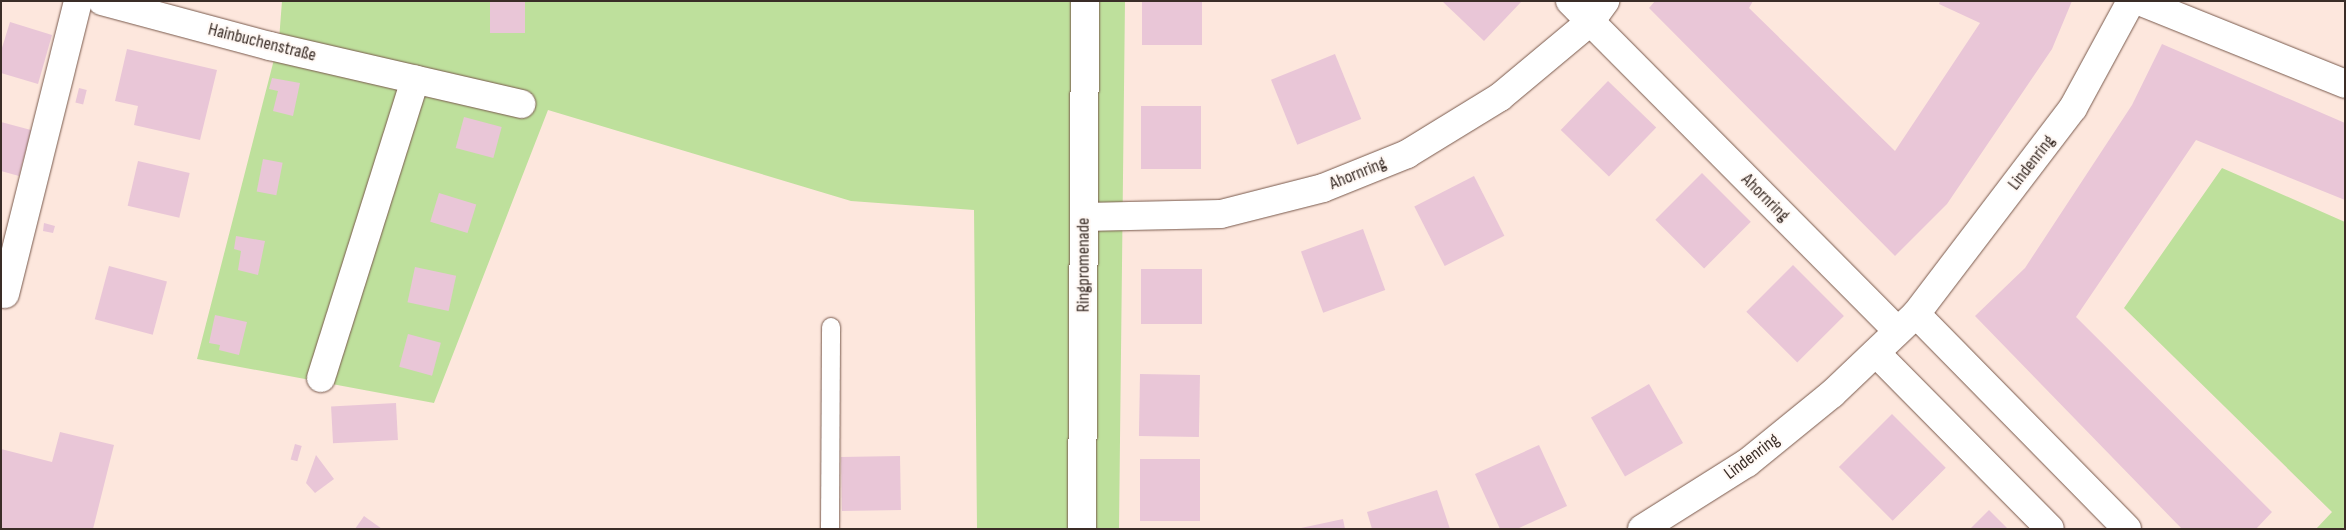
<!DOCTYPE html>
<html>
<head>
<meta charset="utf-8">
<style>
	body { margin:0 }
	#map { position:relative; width:2346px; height:530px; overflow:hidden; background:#fde7dd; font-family:"Sofia Sans Condensed",sans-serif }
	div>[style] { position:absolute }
	.green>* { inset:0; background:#bee09c }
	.building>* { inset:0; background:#e9c6d7; transform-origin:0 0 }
	.roads { filter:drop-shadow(0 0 1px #78594c) drop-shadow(0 0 1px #78594c) }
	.service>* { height:18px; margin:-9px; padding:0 9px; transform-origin:9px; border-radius:9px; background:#fff }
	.minor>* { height:28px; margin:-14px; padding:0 14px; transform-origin:14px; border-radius:14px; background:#fff }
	span { translate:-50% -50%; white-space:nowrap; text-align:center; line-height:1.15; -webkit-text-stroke:4px #fff8f4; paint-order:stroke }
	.street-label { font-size:18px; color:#3a2d27 }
	.frame { position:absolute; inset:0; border:2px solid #3a2d27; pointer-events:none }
</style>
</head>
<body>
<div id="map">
	<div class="green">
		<div style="clip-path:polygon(282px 1px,1125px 1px,1119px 529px,977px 529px,974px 210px,851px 201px,548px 110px,434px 403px,197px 359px,279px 40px)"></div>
		<div style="clip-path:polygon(2222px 168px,2345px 222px,2345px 529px,2316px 529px,2332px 512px,2124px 308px)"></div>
	</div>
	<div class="building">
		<div style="left:490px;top:1px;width:35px;height:32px"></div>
		<div style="left:1142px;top:1px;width:60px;height:44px"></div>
		<div style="clip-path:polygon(1442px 1px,1522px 1px,1484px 41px)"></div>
		<div style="clip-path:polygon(1655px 1px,1753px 1px,1749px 8px,1895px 151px,1980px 23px,1939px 4px,1940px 1px,2072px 1px,2052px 49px,1947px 204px,1895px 256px,1649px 8px)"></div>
		<div style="clip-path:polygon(10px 22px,52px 35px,38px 84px,1px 73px,1px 51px)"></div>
		<div style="clip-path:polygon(2162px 44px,2345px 123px,2345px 200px,2196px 140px,2076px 317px,2272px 512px,2256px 529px,2182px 529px,1975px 316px,2025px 268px,2132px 105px)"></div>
		<div style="clip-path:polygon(127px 49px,217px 70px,200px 140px,134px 125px,138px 106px,115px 101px)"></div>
		<div style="left:1335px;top:54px;width:70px;height:69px;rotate:68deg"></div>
		<div style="clip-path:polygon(272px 78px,300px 83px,293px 116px,273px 111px,278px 91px,269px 89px)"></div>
		<div style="left:1608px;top:81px;width:67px;height:68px;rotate:44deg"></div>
		<div style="left:79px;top:88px;width:8px;height:15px;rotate:14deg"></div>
		<div style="left:1141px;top:106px;width:60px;height:63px"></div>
		<div style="left:464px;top:117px;width:39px;height:32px;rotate:15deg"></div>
		<div style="clip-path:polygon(1px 122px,31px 130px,19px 176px,1px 171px)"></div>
		<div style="left:263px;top:159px;width:20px;height:33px;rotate:11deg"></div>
		<div style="left:138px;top:161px;width:53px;height:46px;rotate:13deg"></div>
		<div style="left:1702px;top:173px;width:69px;height:66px;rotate:45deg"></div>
		<div style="left:1474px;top:176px;width:67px;height:67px;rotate:63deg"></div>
		<div style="left:439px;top:193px;width:39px;height:30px;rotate:17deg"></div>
		<div style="clip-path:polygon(44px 223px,55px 226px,53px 233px,43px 231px)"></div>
		<div style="left:1363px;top:229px;width:65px;height:66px;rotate:70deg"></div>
		<div style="clip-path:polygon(236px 236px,265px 241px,258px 275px,238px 270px,241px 251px,234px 249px)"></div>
		<div style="left:1793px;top:265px;width:72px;height:66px;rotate:45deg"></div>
		<div style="left:109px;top:266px;width:60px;height:55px;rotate:15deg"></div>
		<div style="left:415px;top:267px;width:42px;height:36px;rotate:12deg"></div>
		<div style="left:1202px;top:269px;width:55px;height:61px;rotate:90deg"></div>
		<div style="clip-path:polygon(215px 315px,247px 322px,239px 355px,219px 350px,220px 345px,209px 343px)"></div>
		<div style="left:408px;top:334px;width:34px;height:34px;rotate:15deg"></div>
		<div style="left:1140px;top:374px;width:60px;height:62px;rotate:1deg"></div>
		<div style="left:1649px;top:384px;width:68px;height:67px;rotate:60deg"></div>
		<div style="left:396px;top:403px;width:37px;height:65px;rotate:87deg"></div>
		<div style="left:1892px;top:414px;width:76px;height:75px;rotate:45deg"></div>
		<div style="clip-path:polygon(60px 432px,114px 445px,93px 529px,1px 529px,1px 449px,52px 462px)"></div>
		<div style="left:295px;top:444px;width:7px;height:16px;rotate:16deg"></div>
		<div style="clip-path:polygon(1539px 445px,1567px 506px,1517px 529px,1500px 529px,1475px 474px)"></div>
		<div style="clip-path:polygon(316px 455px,334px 479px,315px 493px,306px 483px)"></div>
		<div style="left:900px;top:456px;width:54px;height:59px;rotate:89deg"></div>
		<div style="left:1140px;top:459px;width:60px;height:62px"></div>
		<div style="clip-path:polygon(1437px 490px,1450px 529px,1372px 529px,1367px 512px)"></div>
		<div style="clip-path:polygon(1989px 510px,2008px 529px,1970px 529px)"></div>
		<div style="clip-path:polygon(364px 516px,382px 529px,355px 529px)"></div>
		<div style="clip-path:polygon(1343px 519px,1345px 529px,1301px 529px,1301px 528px)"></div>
	</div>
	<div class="roads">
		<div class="service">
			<div style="left:830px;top:529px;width:202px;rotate:-89.7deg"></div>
		</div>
		<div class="minor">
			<div style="left:102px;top:1px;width:174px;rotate:15deg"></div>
			<div style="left:270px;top:46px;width:258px;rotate:13deg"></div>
			<div style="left:1570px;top:1px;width:465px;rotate:45.2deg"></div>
			<div style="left:2139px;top:1px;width:222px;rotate:21.9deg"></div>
			<div style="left:1084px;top:217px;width:137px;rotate:-1.3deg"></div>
			<div style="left:1221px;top:214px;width:105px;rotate:-14.3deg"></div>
			<div style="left:1323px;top:188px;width:91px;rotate:-22deg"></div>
			<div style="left:1407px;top:154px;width:109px;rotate:-31.5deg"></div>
			<div style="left:1500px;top:97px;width:117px;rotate:-39.8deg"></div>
			<div style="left:1590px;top:22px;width:26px;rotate:-54deg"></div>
			<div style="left:5px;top:294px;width:302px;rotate:-76deg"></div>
			<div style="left:1916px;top:314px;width:301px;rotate:45.5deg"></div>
			<div style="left:1876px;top:353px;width:247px;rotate:45.3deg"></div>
			<div style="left:321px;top:378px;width:313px;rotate:-72.5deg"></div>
			<div style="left:1082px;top:529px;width:528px;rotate:-89.67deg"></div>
			<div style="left:1642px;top:529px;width:124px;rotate:-32.2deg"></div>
			<div style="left:1747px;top:463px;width:109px;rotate:-39.1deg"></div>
			<div style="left:1832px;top:394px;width:116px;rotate:-43.6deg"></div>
			<div style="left:1916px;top:314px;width:259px;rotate:-52.7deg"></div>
			<div style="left:2073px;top:108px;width:122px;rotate:-61.5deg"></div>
		</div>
	</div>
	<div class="street-label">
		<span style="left:262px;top:43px;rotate:14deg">Hainbuchenstraße</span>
		<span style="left:2032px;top:163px;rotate:-52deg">Lindenring</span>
		<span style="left:1358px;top:174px;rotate:-22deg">Ahornring</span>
		<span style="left:1765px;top:198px;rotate:45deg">Ahornring</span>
		<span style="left:1084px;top:265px;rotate:-90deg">Ringpromenade</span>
		<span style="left:1752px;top:457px;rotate:-37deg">Lindenring</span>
	</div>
	<div class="frame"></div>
</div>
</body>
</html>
